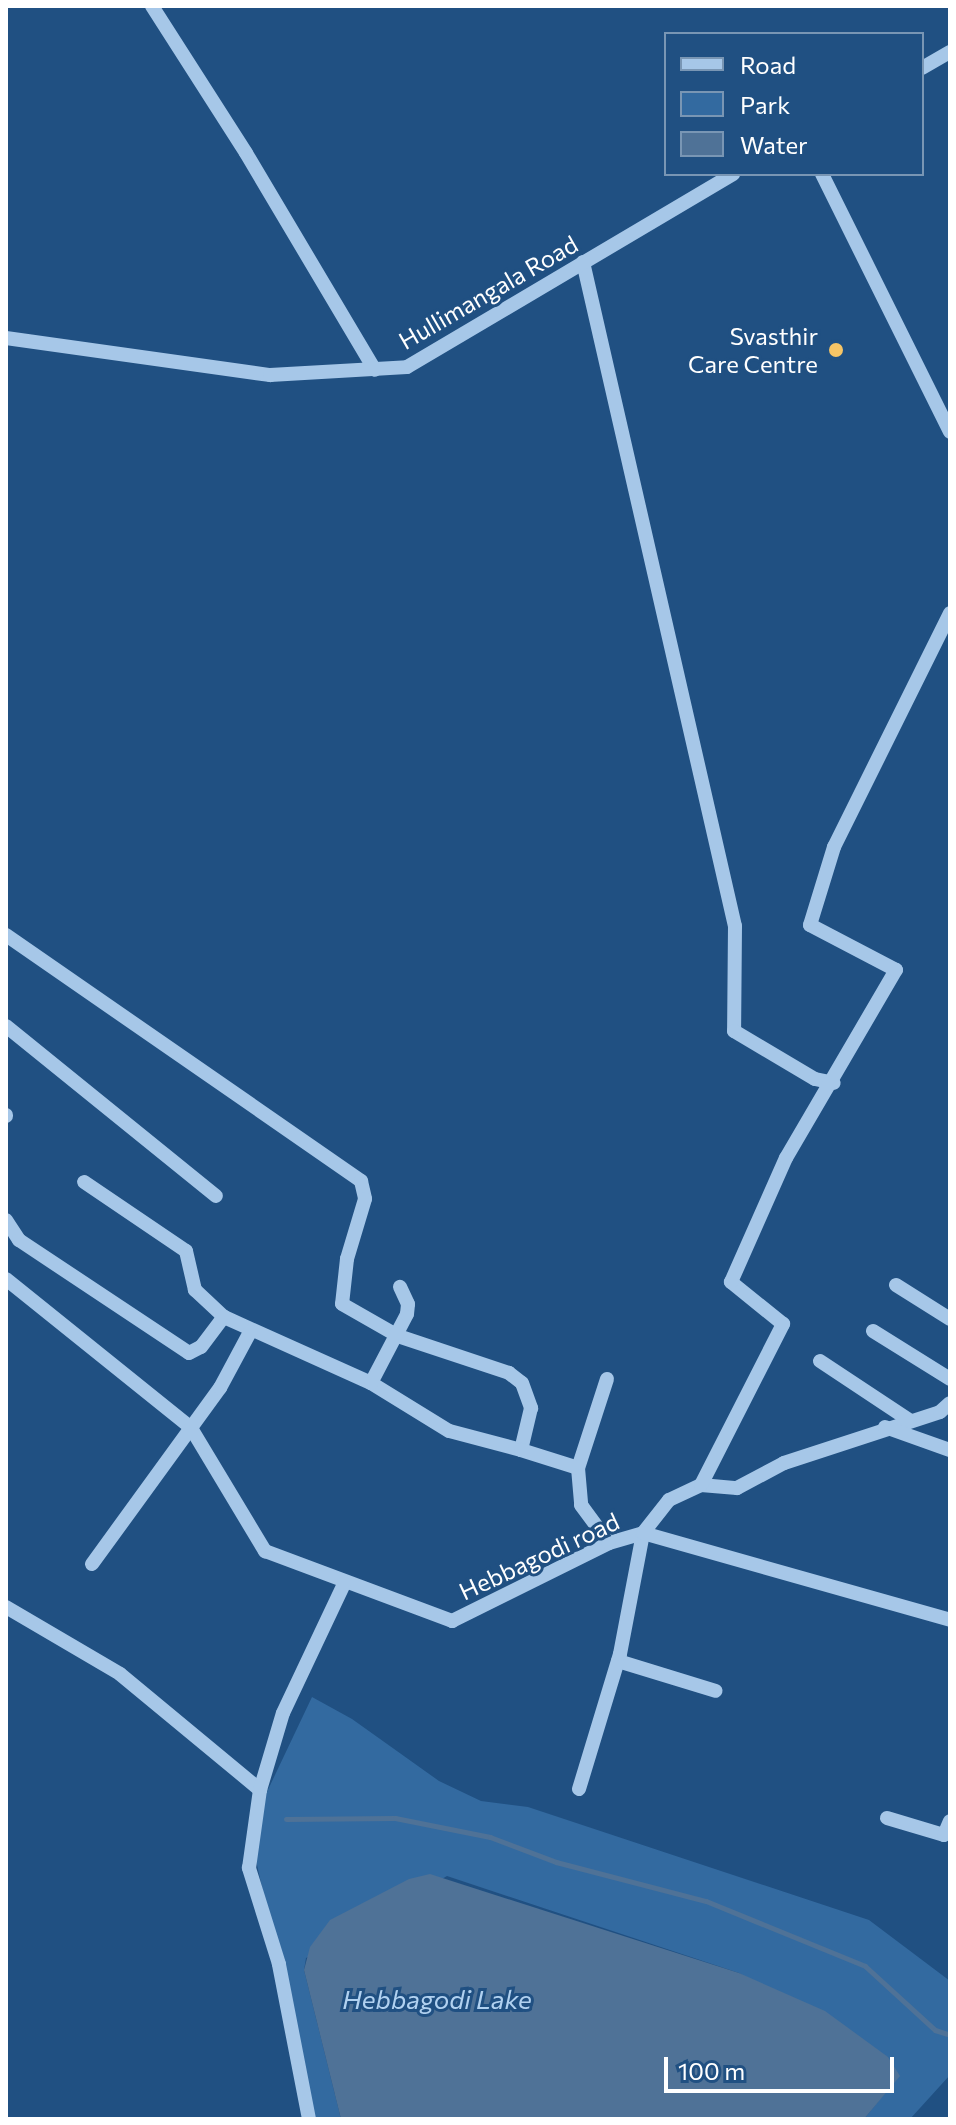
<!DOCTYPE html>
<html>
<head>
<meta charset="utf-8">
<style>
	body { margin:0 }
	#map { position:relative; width:956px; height:2125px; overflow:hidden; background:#205082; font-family:Commissioner,sans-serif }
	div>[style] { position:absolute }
	.green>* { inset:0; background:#336aa0 }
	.water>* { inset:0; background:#4f7297 }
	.stream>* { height:5px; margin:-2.5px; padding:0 2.5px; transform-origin:2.5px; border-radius:2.5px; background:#4f7297 }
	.minor>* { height:14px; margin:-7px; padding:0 7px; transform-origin:7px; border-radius:7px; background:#a6c7e8 }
	.dots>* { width:22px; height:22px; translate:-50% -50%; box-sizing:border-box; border:4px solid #205082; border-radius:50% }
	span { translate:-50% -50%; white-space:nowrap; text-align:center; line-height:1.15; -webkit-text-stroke:6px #205082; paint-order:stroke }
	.street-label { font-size:24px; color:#fff }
	.poi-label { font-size:24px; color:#fff }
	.right { translate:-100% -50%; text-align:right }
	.water-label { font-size:26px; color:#b1d1f0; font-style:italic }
	.frame { position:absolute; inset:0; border:8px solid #fff; pointer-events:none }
	.legend { position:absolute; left:664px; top:32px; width:260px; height:144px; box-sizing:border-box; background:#205082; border:2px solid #7996b4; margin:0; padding:10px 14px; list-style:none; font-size:24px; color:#fff }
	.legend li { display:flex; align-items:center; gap:16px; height:40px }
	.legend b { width:40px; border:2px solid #7996b4 }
	.scale { position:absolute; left:664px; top:2057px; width:230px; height:36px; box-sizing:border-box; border:4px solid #fff; border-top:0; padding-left:10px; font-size:24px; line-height:28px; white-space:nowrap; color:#fff; -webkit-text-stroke:6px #205082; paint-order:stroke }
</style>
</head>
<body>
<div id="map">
	<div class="green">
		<div style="clip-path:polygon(312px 1697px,352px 1719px,439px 1781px,481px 1801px,528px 1807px,869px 1920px,950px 1981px,950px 2075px,910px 2119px,864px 2119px,899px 2076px,739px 1973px,447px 1876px,306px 1958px,304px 1970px,341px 2119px,314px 2119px,255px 1856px,265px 1796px)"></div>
	</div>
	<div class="water">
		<div style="clip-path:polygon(430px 1874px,739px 1973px,825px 2011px,888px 2057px,900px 2076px,864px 2119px,341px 2119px,304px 1970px,310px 1947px,330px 1920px,409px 1879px)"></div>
	</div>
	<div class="stream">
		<div style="left:286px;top:1819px;width:109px;rotate:-0.5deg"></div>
		<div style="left:395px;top:1818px;width:97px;rotate:11.3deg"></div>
		<div style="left:490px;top:1837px;width:71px;rotate:20.7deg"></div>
		<div style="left:556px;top:1862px;width:155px;rotate:14.6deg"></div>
		<div style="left:706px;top:1901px;width:172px;rotate:22.2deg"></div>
		<div style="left:865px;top:1966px;width:95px;rotate:42.4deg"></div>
		<div style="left:935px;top:2030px;width:16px;rotate:18deg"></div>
	</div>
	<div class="minor">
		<div style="left:152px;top:6px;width:174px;rotate:57.4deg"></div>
		<div style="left:246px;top:153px;width:252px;rotate:59.3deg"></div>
		<div style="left:922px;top:68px;width:32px;rotate:-30deg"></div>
		<div style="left:822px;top:174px;width:288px;rotate:63.6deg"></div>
		<div style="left:583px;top:262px;width:681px;rotate:77.11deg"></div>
		<div style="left:735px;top:926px;width:105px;rotate:90.5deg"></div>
		<div style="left:734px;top:1031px;width:94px;rotate:30.7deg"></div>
		<div style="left:815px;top:1079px;width:19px;rotate:12deg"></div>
		<div style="left:6px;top:338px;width:267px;rotate:8deg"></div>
		<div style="left:270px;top:375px;width:137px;rotate:-3.3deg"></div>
		<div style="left:407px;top:367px;width:379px;rotate:-30.6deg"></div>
		<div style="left:6px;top:935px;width:432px;rotate:34.7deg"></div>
		<div style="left:361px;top:1181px;width:18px;rotate:77deg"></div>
		<div style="left:365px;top:1199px;width:63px;rotate:106.7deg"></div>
		<div style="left:347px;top:1259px;width:45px;rotate:96.3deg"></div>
		<div style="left:342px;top:1304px;width:64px;rotate:29.7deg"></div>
		<div style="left:398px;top:1336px;width:117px;rotate:18.4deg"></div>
		<div style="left:509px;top:1373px;width:16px;rotate:38deg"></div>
		<div style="left:522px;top:1383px;width:27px;rotate:70deg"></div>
		<div style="left:531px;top:1408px;width:43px;rotate:103.4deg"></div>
		<div style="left:521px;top:1450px;width:74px;rotate:-165.2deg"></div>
		<div style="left:449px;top:1431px;width:92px;rotate:-148.4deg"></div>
		<div style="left:371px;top:1383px;width:161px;rotate:-155.8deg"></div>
		<div style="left:224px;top:1317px;width:40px;rotate:-137deg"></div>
		<div style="left:195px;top:1290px;width:40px;rotate:-103deg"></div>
		<div style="left:186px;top:1251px;width:123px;rotate:-145.9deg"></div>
		<div style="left:6px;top:1026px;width:270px;rotate:39deg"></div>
		<div style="left:6px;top:1116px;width:1px;rotate:-90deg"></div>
		<div style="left:6px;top:1220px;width:24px;rotate:57deg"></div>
		<div style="left:19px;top:1240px;width:204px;rotate:33.6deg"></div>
		<div style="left:189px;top:1353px;width:13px;rotate:-27deg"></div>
		<div style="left:201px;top:1347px;width:38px;rotate:-53deg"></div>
		<div style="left:6px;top:1279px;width:238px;rotate:38.8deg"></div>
		<div style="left:191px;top:1428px;width:144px;rotate:59deg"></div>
		<div style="left:265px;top:1551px;width:200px;rotate:20.5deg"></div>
		<div style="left:452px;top:1621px;width:175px;rotate:-26.4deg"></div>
		<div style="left:609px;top:1543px;width:35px;rotate:-16deg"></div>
		<div style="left:643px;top:1533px;width:42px;rotate:-51.8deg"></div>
		<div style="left:669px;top:1500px;width:35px;rotate:-25deg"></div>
		<div style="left:701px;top:1485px;width:36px;rotate:5deg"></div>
		<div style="left:737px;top:1488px;width:53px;rotate:-28deg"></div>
		<div style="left:784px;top:1463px;width:164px;rotate:-18.1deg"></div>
		<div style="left:940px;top:1412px;width:13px;rotate:-42deg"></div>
		<div style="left:896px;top:1285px;width:64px;rotate:32.2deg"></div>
		<div style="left:873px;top:1331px;width:91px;rotate:31.9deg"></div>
		<div style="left:820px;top:1361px;width:107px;rotate:33.5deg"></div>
		<div style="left:607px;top:1379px;width:94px;rotate:108deg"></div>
		<div style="left:578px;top:1468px;width:37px;rotate:85deg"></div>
		<div style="left:581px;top:1505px;width:47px;rotate:53.6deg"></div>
		<div style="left:371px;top:1383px;width:78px;rotate:-62.4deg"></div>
		<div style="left:407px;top:1314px;width:10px;rotate:-84deg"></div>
		<div style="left:408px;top:1304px;width:19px;rotate:-115deg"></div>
		<div style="left:885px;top:1427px;width:69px;rotate:19.5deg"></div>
		<div style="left:521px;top:1450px;width:60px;rotate:17.5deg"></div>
		<div style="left:701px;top:1485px;width:181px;rotate:-63deg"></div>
		<div style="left:783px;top:1324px;width:67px;rotate:-141.1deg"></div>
		<div style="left:731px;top:1282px;width:136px;rotate:-66.1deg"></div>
		<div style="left:786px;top:1158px;width:218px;rotate:-59.7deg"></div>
		<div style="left:896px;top:970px;width:97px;rotate:-152.4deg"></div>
		<div style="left:810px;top:925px;width:82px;rotate:-72.9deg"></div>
		<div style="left:834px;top:847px;width:261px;rotate:-63.6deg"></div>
		<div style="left:92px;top:1564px;width:218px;rotate:-54deg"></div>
		<div style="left:220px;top:1388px;width:64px;rotate:-61.8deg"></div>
		<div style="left:6px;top:1607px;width:132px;rotate:30.4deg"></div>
		<div style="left:120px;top:1674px;width:182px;rotate:39.6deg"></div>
		<div style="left:618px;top:1661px;width:102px;rotate:17deg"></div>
		<div style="left:579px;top:1789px;width:141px;rotate:-73.1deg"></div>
		<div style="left:620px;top:1654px;width:123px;rotate:-79.2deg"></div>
		<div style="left:643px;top:1533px;width:319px;rotate:15.8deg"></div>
		<div style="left:887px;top:1818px;width:59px;rotate:16.6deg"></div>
		<div style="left:944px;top:1835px;width:15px;rotate:-67deg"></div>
		<div style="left:309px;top:2119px;width:158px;rotate:-101deg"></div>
		<div style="left:279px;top:1964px;width:101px;rotate:-107.4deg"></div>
		<div style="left:249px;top:1868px;width:79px;rotate:-82deg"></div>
		<div style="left:260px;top:1790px;width:80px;rotate:-73.4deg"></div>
		<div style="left:283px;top:1713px;width:143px;rotate:-64.7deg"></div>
	</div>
	<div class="dots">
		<div style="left:836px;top:350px;background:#f6c566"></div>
	</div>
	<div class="street-label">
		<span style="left:488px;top:292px;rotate:-30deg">Hullimangala Road</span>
		<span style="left:539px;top:1556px;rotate:-25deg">Hebbagodi road</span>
	</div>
	<div class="poi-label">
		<span class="right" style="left:818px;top:350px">Svasthir<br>Care Centre</span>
	</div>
	<div class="water-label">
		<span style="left:437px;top:1999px">Hebbagodi Lake</span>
	</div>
	<div class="frame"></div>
	<ul class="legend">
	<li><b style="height:10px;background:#a6c7e8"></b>Road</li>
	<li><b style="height:22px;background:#336aa0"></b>Park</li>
	<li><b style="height:22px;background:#4f7297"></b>Water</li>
	</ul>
	<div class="scale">100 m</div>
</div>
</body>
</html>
